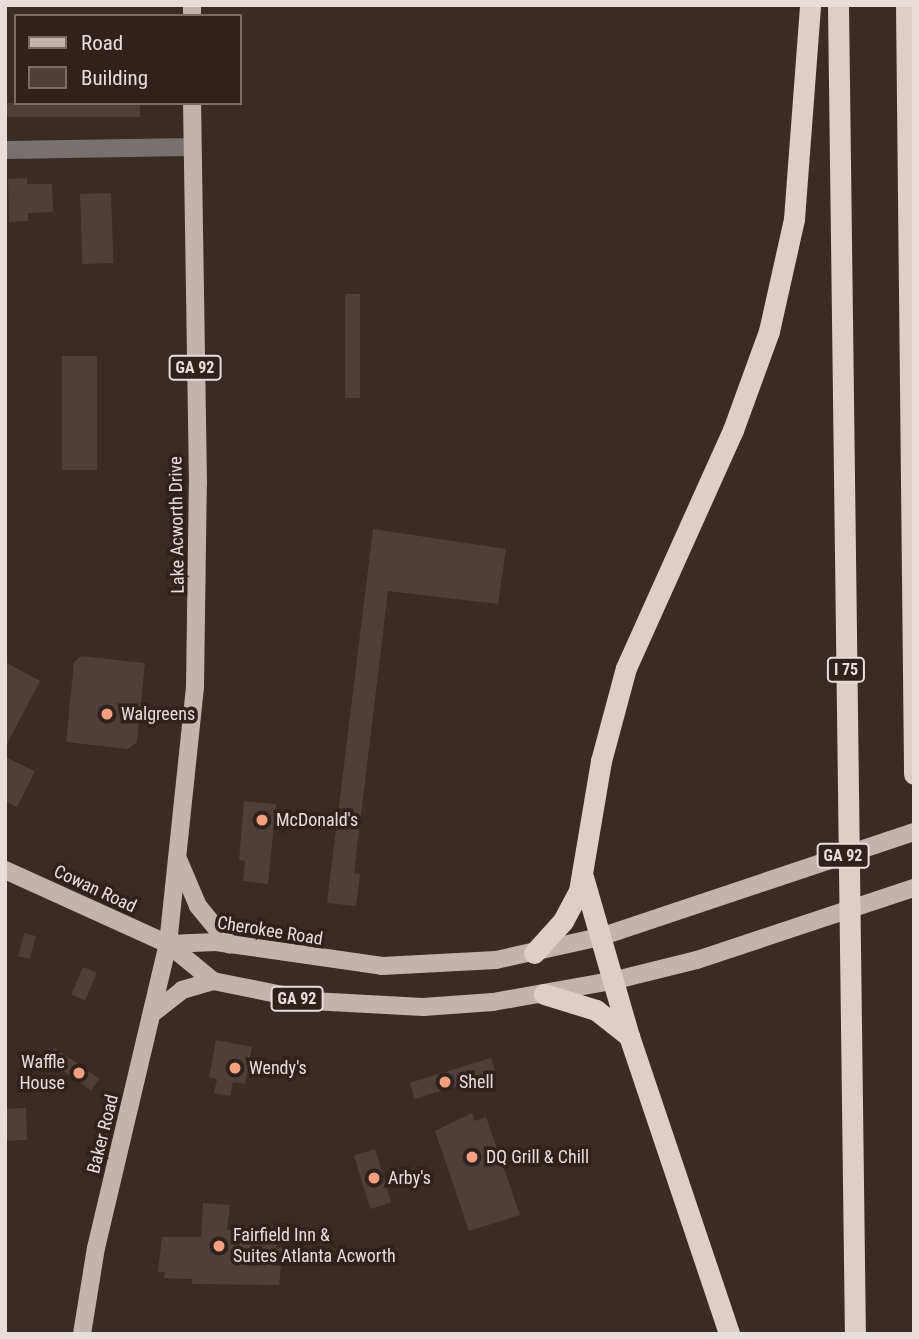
<!DOCTYPE html>
<html>
<head>
<meta charset="utf-8">
<style>
	body { margin:0 }
	#map { position:relative; width:919px; height:1339px; overflow:hidden; background:#392b26; font-family:"Roboto Condensed",sans-serif }
	div>[style] { position:absolute }
	.building>* { inset:0; background:#4e3f3a; transform-origin:0 0 }
	.minor>* { height:18px; margin:-9px; padding:0 9px; transform-origin:9px; border-radius:9px; background:#78716f }
	.major>* { height:18px; margin:-9px; padding:0 9px; transform-origin:9px; border-radius:9px; background:#c2b3ae }
	.highway>* { height:21px; margin:-10.5px; padding:0 10.5px; transform-origin:10.5px; border-radius:10.5px; background:#dfcdc7 }
	.dots>* { width:19px; height:19px; translate:-50% -50%; box-sizing:border-box; border:4px solid #2f221d; border-radius:50% }
	span { translate:-50% -50%; white-space:nowrap; text-align:center; line-height:1.15; -webkit-text-stroke:7px #2f221d; paint-order:stroke }
	.shield-label span { padding:2px 5px; background:#2f221d; border:2px solid; border-radius:5px; -webkit-text-stroke-width:0 }
	.shield-label { font-size:16px; color:#e7dedb; font-weight:700 }
	.street-label { font-size:18px; color:#e7dedb }
	.poi-label { font-size:18px; color:#e7dedb }
	.left { translate:0 -50%; text-align:left }
	.right { translate:-100% -50%; text-align:right }
	.frame { position:absolute; inset:0; border:7px solid #e7dedb; pointer-events:none }
	.legend { position:absolute; left:14px; top:14px; width:228px; height:91px; box-sizing:border-box; background:#2f221d; border:2px solid #796d69; margin:0; padding:9px 12px; list-style:none; font-size:21px; color:#e7dedb }
	.legend li { display:flex; align-items:center; gap:14px; height:35px }
	.legend b { width:35px; border:2px solid #796d69 }
</style>
</head>
<body>
<div id="map">
	<div class="building">
		<div style="left:5px;top:103px;width:135px;height:14px"></div>
		<div style="clip-path:polygon(27px 178px,27px 184px,52px 184px,53px 212px,28px 213px,28px 221px,9px 222px,8px 179px)"></div>
		<div style="left:111px;top:193px;width:70px;height:31px;rotate:88deg"></div>
		<div style="left:345px;top:294px;width:15px;height:104px"></div>
		<div style="left:62px;top:356px;width:35px;height:114px"></div>
		<div style="clip-path:polygon(373px 529px,506px 549px,498px 604px,388px 591px,354px 873px,360px 874px,356px 906px,327px 903px)"></div>
		<div style="clip-path:polygon(81px 656px,145px 663px,137px 742px,128px 749px,66px 742px,74px 662px)"></div>
		<div style="clip-path:polygon(5px 662px,40px 681px,5px 748px)"></div>
		<div style="clip-path:polygon(5px 757px,35px 771px,17px 807px,5px 801px)"></div>
		<div style="clip-path:polygon(244px 801px,276px 804px,268px 884px,243px 881px,245px 861px,239px 860px)"></div>
		<div style="left:24px;top:933px;width:12px;height:24px;rotate:14deg"></div>
		<div style="left:83px;top:967px;width:15px;height:30px;rotate:23deg"></div>
		<div style="clip-path:polygon(216px 1040px,252px 1047px,245px 1084px,233px 1082px,230px 1096px,214px 1093px,217px 1079px,209px 1077px)"></div>
		<div style="left:55px;top:1048px;width:54px;height:14px;rotate:35deg"></div>
		<div style="left:491px;top:1058px;width:17px;height:85px;rotate:73deg"></div>
		<div style="left:26px;top:1108px;width:32px;height:21px;rotate:88deg"></div>
		<div style="clip-path:polygon(472px 1113px,474px 1121px,486px 1117px,520px 1215px,469px 1231px,435px 1131px)"></div>
		<div style="left:375px;top:1149px;width:56px;height:22px;rotate:73deg"></div>
		<div style="clip-path:polygon(203px 1203px,230px 1205px,227px 1230px,240px 1230px,239px 1238px,277px 1242px,276px 1248px,283px 1248px,279px 1285px,192px 1284px,192px 1279px,164px 1278px,165px 1272px,158px 1272px,162px 1237px,201px 1237px)"></div>
	</div>
	<div class="minor">
		<div style="left:5px;top:150px;width:187px;rotate:-0.9deg"></div>
	</div>
	<div class="major">
		<div style="left:192px;top:5px;width:11px;rotate:90deg"></div>
		<div style="left:178px;top:859px;width:51px;rotate:66.9deg"></div>
		<div style="left:198px;top:906px;width:50px;rotate:50.6deg"></div>
		<div style="left:5px;top:870px;width:179px;rotate:24.4deg"></div>
		<div style="left:168px;top:944px;width:58px;rotate:39.4deg"></div>
		<div style="left:213px;top:981px;width:101px;rotate:11.4deg"></div>
		<div style="left:312px;top:1001px;width:111px;rotate:3.1deg"></div>
		<div style="left:423px;top:1007px;width:70px;rotate:-4.1deg"></div>
		<div style="left:493px;top:1002px;width:125px;rotate:-10.1deg"></div>
		<div style="left:616px;top:980px;width:83px;rotate:-13.9deg"></div>
		<div style="left:697px;top:960px;width:229px;rotate:-18.4deg"></div>
		<div style="left:168px;top:944px;width:48px;rotate:-2.4deg"></div>
		<div style="left:216px;top:942px;width:168px;rotate:8.2deg"></div>
		<div style="left:382px;top:966px;width:114px;rotate:-3deg"></div>
		<div style="left:496px;top:960px;width:107px;rotate:-12.5deg"></div>
		<div style="left:600px;top:937px;width:331px;rotate:-18.5deg"></div>
		<div style="left:153px;top:1013px;width:37px;rotate:-38deg"></div>
		<div style="left:182px;top:990px;width:32px;rotate:-16deg"></div>
		<div style="left:82px;top:1334px;width:87px;rotate:-80.8deg"></div>
		<div style="left:96px;top:1248px;width:312px;rotate:-76.7deg"></div>
		<div style="left:168px;top:944px;width:258px;rotate:-84deg"></div>
		<div style="left:195px;top:687px;width:204px;rotate:-89.2deg"></div>
		<div style="left:198px;top:483px;width:380px;rotate:-90.9deg"></div>
	</div>
	<div class="highway">
		<div style="left:838px;top:5px;width:1329px;rotate:89.27deg"></div>
		<div style="left:906px;top:5px;width:769px;rotate:89.4deg"></div>
		<div style="left:583px;top:877px;width:166px;rotate:73.9deg"></div>
		<div style="left:629px;top:1036px;width:314px;rotate:71.4deg"></div>
		<div style="left:534px;top:953px;width:43px;rotate:-47.8deg"></div>
		<div style="left:563px;top:921px;width:34px;rotate:-62deg"></div>
		<div style="left:579px;top:891px;width:132px;rotate:-80.4deg"></div>
		<div style="left:601px;top:761px;width:96px;rotate:-75deg"></div>
		<div style="left:626px;top:668px;width:261px;rotate:-65.8deg"></div>
		<div style="left:733px;top:430px;width:105px;rotate:-70deg"></div>
		<div style="left:769px;top:331px;width:115px;rotate:-77.4deg"></div>
		<div style="left:794px;top:219px;width:215px;rotate:-85.7deg"></div>
		<div style="left:544px;top:994px;width:54px;rotate:17.1deg"></div>
		<div style="left:596px;top:1010px;width:42px;rotate:38.2deg"></div>
	</div>
	<div class="dots">
		<div style="left:107px;top:714px;background:#f2a081"></div>
		<div style="left:262px;top:820px;background:#f2a081"></div>
		<div style="left:235px;top:1068px;background:#f2a081"></div>
		<div style="left:79px;top:1073px;background:#f2a081"></div>
		<div style="left:445px;top:1082px;background:#f2a081"></div>
		<div style="left:472px;top:1157px;background:#f2a081"></div>
		<div style="left:374px;top:1178px;background:#f2a081"></div>
		<div style="left:219px;top:1246px;background:#f2a081"></div>
	</div>
	<div class="shield-label">
		<span style="left:195px;top:368px">GA 92</span>
		<span style="left:846px;top:670px">I 75</span>
		<span style="left:843px;top:856px">GA 92</span>
		<span style="left:297px;top:999px">GA 92</span>
	</div>
	<div class="street-label">
		<span style="left:177px;top:525px;rotate:-91deg">Lake Acworth Drive</span>
		<span style="left:95px;top:889px;rotate:25deg">Cowan Road</span>
		<span style="left:270px;top:931px;rotate:9deg">Cherokee Road</span>
		<span style="left:103px;top:1134px;rotate:-76deg">Baker Road</span>
	</div>
	<div class="poi-label">
		<span class="left" style="left:121px;top:714px">Walgreens</span>
		<span class="left" style="left:276px;top:820px">McDonald's</span>
		<span class="right" style="left:65px;top:1073px">Waffle<br>House</span>
		<span class="left" style="left:249px;top:1068px">Wendy's</span>
		<span class="left" style="left:459px;top:1082px">Shell</span>
		<span class="left" style="left:486px;top:1157px">DQ Grill &amp; Chill</span>
		<span class="left" style="left:388px;top:1178px">Arby's</span>
		<span class="left" style="left:233px;top:1246px">Fairfield Inn &amp;<br>Suites Atlanta Acworth</span>
	</div>
	<div class="frame"></div>
	<ul class="legend">
	<li><b style="height:9px;background:#c2b3ae"></b>Road</li>
	<li><b style="height:19px;background:#4e3f3a"></b>Building</li>
	</ul>
</div>
</body>
</html>
